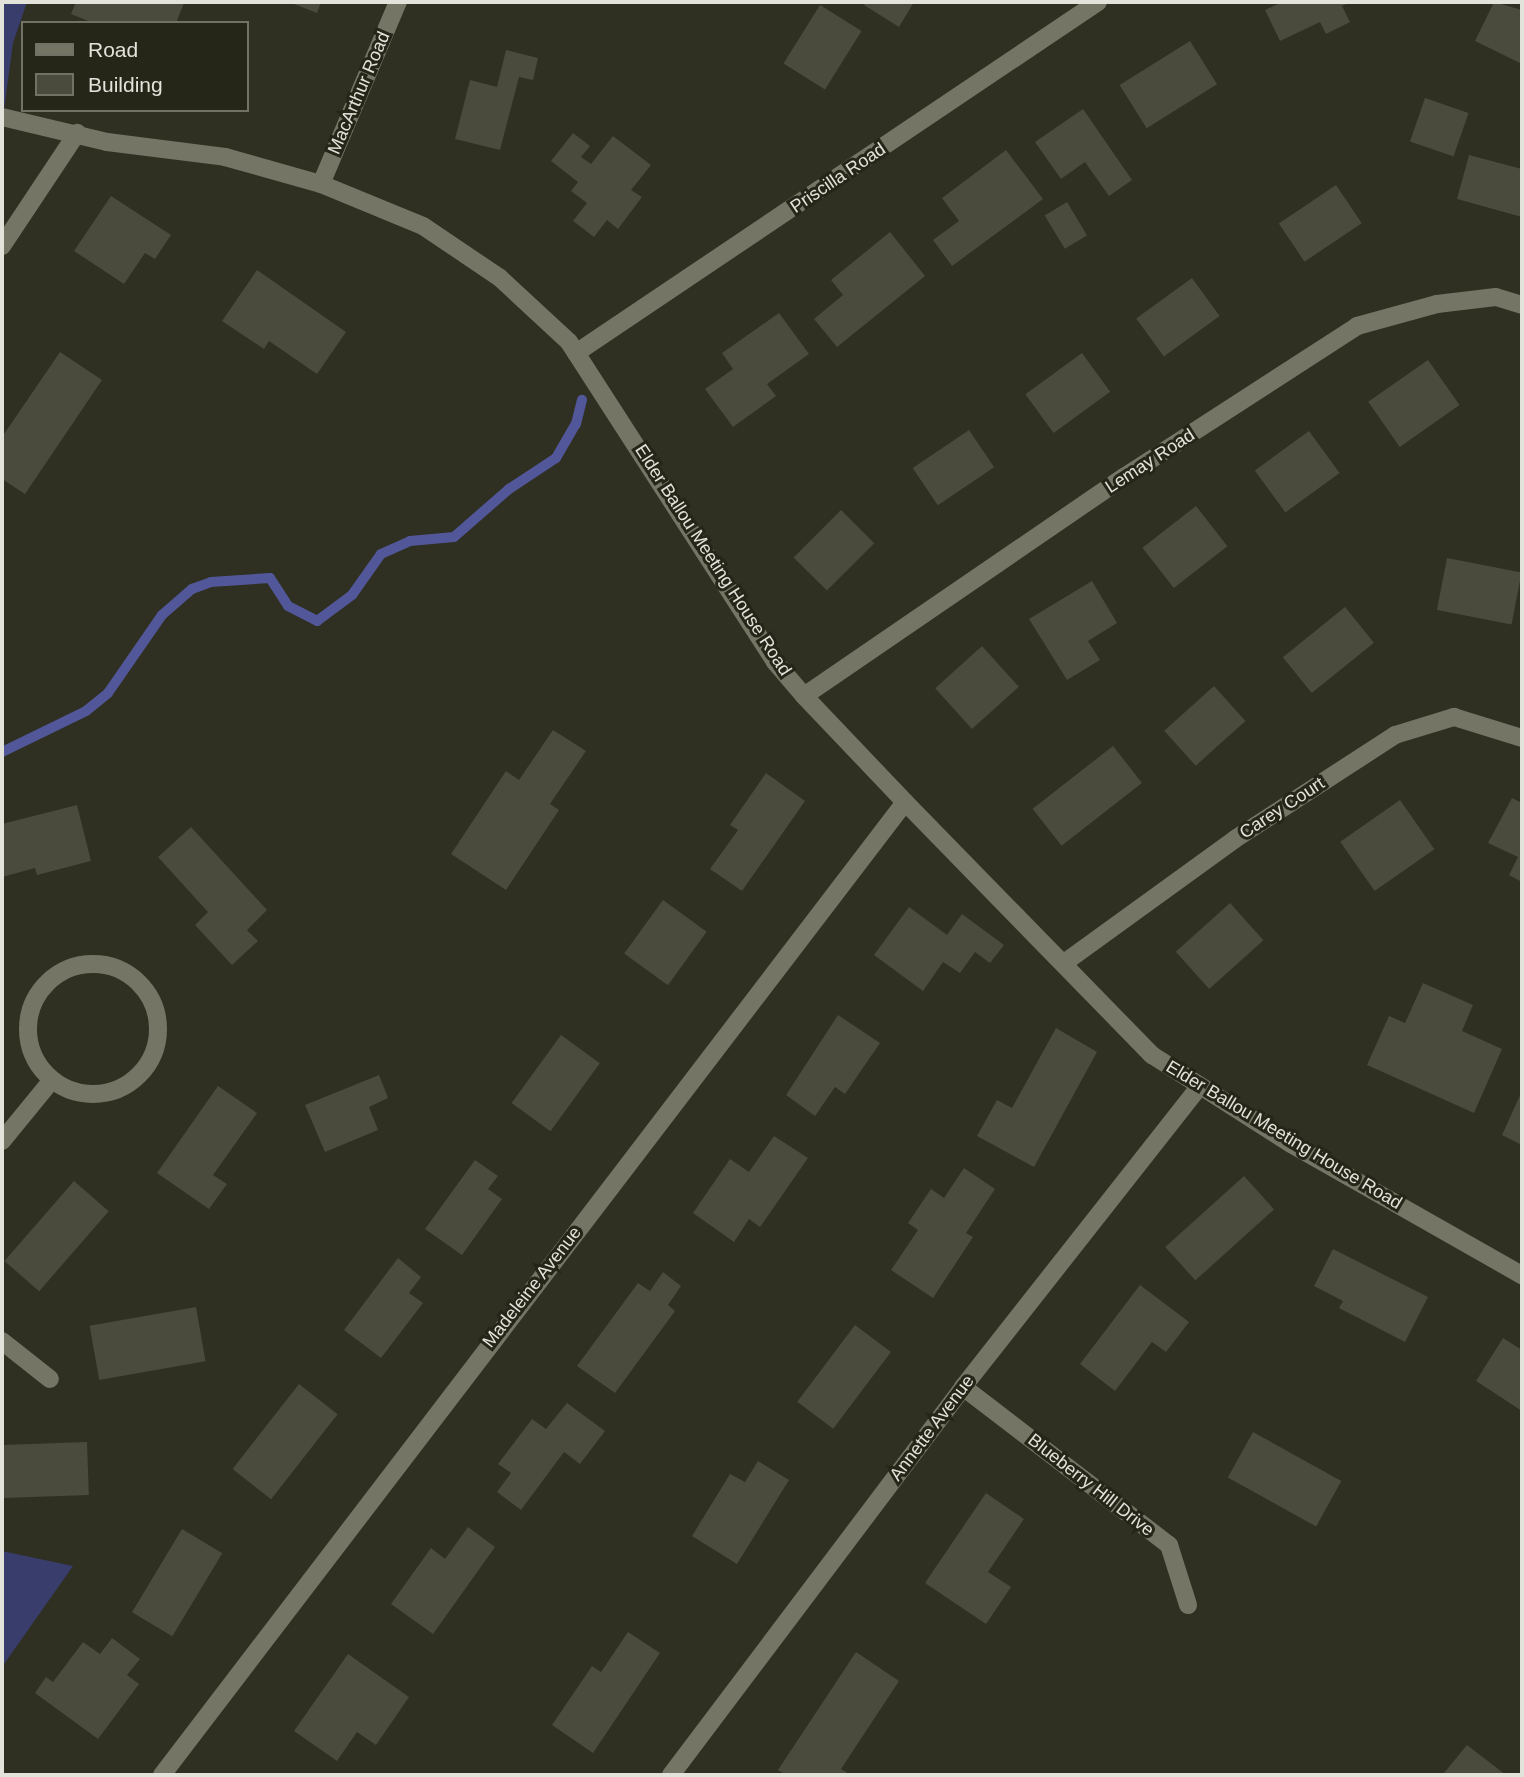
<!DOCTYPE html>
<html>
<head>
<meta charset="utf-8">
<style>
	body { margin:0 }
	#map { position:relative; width:1524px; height:1777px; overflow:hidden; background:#2f2f22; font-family:Helvetica,sans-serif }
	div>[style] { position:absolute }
	.green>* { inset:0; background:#393d6b }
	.stream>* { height:10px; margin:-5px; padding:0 5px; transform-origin:5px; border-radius:5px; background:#525799 }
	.building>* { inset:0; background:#4a4b3c; transform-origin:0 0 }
	.minor>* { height:18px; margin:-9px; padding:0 9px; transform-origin:9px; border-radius:9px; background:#747565 }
	.minor>.ring { margin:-9px; padding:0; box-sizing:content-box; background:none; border:18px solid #747565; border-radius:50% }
	.tertiary>* { height:18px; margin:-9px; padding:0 9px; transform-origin:9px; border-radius:9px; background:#747565 }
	span { translate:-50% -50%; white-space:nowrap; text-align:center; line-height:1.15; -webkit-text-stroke:6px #252518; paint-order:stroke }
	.street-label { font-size:18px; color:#e3e3db }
	.frame { position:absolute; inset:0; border:4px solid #e3e3db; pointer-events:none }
	.legend { position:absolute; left:21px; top:21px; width:228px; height:91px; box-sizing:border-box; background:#252518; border:2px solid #717166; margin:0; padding:9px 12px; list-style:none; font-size:21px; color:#e3e3db }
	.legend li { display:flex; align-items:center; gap:14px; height:35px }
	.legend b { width:35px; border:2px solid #717166 }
</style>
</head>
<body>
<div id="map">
	<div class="green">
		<div style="clip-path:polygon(2px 2px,27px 2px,13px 43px,4px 110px)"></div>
		<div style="clip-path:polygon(2px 1551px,73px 1566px,2px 1667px)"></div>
	</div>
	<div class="stream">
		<div style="left:2px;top:752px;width:93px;rotate:-26deg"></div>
		<div style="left:86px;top:711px;width:28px;rotate:-39deg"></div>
		<div style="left:108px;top:693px;width:95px;rotate:-55.3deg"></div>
		<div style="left:162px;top:615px;width:40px;rotate:-41deg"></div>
		<div style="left:192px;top:589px;width:20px;rotate:-20deg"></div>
		<div style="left:211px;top:582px;width:59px;rotate:-3.9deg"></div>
		<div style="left:270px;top:578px;width:33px;rotate:57deg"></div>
		<div style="left:288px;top:606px;width:33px;rotate:27deg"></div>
		<div style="left:317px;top:621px;width:44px;rotate:-36.6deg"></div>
		<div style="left:352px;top:595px;width:50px;rotate:-54.7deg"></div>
		<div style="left:381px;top:554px;width:32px;rotate:-24deg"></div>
		<div style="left:410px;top:541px;width:44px;rotate:-5.2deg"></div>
		<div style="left:454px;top:537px;width:73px;rotate:-41.1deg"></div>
		<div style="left:509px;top:489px;width:56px;rotate:-33.4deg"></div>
		<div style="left:556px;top:458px;width:39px;rotate:-60deg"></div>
		<div style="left:576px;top:424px;width:25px;rotate:-76deg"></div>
	</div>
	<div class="building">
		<div style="clip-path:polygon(76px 2px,181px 2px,184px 3px,176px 23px,93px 23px,71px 14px)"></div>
		<div style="clip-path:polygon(289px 2px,321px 2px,317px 13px)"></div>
		<div style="clip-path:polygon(866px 2px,914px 2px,899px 27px,864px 5px)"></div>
		<div style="clip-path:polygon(1282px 2px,1351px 2px,1342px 6px,1350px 22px,1326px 34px,1320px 22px,1280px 41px,1265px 10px)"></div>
		<div style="clip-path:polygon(1494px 2px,1522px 10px,1522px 64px,1475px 41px)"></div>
		<div style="left:820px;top:5px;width:49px;height:69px;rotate:32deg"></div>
		<div style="left:1190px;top:41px;width:51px;height:83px;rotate:58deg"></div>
		<div style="clip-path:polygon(506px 50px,538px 58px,533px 80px,519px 77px,500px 150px,455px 139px,470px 80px,497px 87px)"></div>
		<div style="left:1425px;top:98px;width:46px;height:46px;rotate:19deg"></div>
		<div style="clip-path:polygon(1083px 109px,1132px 180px,1109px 196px,1085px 162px,1061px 179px,1035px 142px)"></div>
		<div style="clip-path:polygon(573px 133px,590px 146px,581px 157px,591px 164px,613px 136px,651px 165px,631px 190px,642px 197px,618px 229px,607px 220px,594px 237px,573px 221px,587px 203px,571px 191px,578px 182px,551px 161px)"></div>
		<div style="clip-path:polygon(1006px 150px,1043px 199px,952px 266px,933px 240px,959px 221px,942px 198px)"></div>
		<div style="clip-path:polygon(1469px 155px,1522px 169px,1522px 217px,1457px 199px)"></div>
		<div style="left:1336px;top:185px;width:46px;height:69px;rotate:56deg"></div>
		<div style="clip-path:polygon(111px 196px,171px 235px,155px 259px,145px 253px,124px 284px,74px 251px)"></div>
		<div style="left:1067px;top:202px;width:39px;height:26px;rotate:59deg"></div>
		<div style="clip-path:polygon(890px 232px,925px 276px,837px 347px,814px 319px,843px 295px,831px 280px)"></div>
		<div style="clip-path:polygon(257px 270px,346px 332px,317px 374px,269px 341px,264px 349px,222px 321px)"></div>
		<div style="left:1192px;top:278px;width:47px;height:69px;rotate:54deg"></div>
		<div style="clip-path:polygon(779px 313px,809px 354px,767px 384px,776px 396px,733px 427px,705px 389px,733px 369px,722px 353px)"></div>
		<div style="clip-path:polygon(60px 352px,102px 380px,25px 494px,2px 479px,2px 437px)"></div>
		<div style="left:1082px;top:353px;width:48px;height:70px;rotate:54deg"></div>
		<div style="left:1428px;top:360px;width:55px;height:73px;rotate:55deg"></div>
		<div style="left:969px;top:430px;width:45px;height:68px;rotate:56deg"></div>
		<div style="left:1309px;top:431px;width:52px;height:67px;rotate:54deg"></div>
		<div style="left:1196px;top:506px;width:51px;height:68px;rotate:52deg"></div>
		<div style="left:841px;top:510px;width:47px;height:67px;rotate:45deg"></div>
		<div style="left:1447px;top:558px;width:76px;height:53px;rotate:11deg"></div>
		<div style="clip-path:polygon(1092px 581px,1117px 623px,1088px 641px,1100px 660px,1067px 680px,1029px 619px)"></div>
		<div style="left:1345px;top:607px;width:46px;height:80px;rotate:51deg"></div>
		<div style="left:982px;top:646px;width:55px;height:63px;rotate:48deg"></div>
		<div style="left:1214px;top:686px;width:47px;height:67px;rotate:48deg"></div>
		<div style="clip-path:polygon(553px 730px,586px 751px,550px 804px,559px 810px,506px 890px,451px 854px,506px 771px,519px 780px)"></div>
		<div style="left:1113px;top:746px;width:47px;height:102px;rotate:52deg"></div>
		<div style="clip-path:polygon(766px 773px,805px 801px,742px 891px,710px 869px,738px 830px,730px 825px)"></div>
		<div style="clip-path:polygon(1512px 798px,1522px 803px,1522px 882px,1509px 875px,1518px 857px,1488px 843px)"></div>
		<div style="left:1400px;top:800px;width:60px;height:73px;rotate:55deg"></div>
		<div style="clip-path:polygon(77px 805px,91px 861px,37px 875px,35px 868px,2px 877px,2px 824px)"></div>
		<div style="clip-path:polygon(191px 827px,267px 910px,247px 930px,258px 941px,232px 965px,195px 925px,208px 912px,158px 857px)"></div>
		<div style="left:663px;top:900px;width:54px;height:66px;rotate:36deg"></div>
		<div style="left:1230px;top:903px;width:50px;height:73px;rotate:48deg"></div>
		<div style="clip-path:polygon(909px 907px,947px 935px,962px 914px,1004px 945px,990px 963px,975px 952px,960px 973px,943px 962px,923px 991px,874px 955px)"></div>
		<div style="clip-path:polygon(1423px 983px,1473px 1005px,1462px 1031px,1502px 1049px,1474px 1113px,1367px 1065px,1389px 1016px,1405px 1023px)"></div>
		<div style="clip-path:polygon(838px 1015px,880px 1043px,845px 1094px,835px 1087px,815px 1116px,786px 1095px)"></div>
		<div style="clip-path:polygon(1056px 1028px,1097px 1052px,1034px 1167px,977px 1136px,997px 1100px,1012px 1108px)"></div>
		<div style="left:561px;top:1035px;width:48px;height:84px;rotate:36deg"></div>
		<div style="clip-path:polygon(379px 1075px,388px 1098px,369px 1107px,378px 1130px,325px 1152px,305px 1105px)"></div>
		<div style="clip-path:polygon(218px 1086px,257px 1113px,213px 1175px,227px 1184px,209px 1209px,157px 1173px)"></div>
		<div style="clip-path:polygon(1522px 1091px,1522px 1145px,1502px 1135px)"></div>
		<div style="clip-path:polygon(774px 1136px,808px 1158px,760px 1227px,749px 1219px,734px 1242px,693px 1213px,730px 1159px,749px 1172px)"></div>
		<div style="clip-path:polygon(475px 1160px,498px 1176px,488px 1189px,502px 1199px,462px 1255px,425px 1229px)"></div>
		<div style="clip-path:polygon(964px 1168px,995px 1189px,966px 1233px,973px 1237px,933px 1298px,891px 1270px,918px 1230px,908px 1223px,931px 1189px,944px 1198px)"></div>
		<div style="left:1244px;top:1176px;width:45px;height:106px;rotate:48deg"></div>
		<div style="left:74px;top:1181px;width:46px;height:106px;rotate:41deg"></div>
		<div style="clip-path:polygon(1333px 1249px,1428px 1297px,1405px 1342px,1339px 1308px,1343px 1301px,1314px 1286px)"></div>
		<div style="clip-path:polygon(398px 1258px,421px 1277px,409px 1293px,423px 1303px,381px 1358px,344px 1330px)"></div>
		<div style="clip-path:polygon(663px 1272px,681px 1286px,668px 1305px,675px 1311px,615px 1393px,577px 1366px,638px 1283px,650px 1291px)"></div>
		<div style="clip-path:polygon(1140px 1285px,1189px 1322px,1166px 1352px,1152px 1342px,1115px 1391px,1080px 1364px)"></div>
		<div style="left:196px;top:1307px;width:55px;height:108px;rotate:80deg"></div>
		<div style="left:855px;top:1325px;width:45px;height:96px;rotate:37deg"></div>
		<div style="clip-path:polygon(1503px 1338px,1522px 1350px,1522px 1411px,1476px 1381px)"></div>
		<div style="left:299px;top:1384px;width:49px;height:108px;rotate:38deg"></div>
		<div style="clip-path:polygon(567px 1403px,605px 1431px,580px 1464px,564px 1452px,521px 1510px,497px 1492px,511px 1473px,498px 1464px,532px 1419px,546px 1429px)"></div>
		<div style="left:1253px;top:1432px;width:101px;height:52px;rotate:29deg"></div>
		<div style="left:87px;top:1442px;width:53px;height:85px;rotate:88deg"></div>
		<div style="clip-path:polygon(758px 1461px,789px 1480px,737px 1564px,692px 1536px,730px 1474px,745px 1482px)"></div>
		<div style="clip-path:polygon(986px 1493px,1024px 1519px,988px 1572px,1011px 1587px,986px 1624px,925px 1583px)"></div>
		<div style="clip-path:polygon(468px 1527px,495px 1547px,433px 1634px,391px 1604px,431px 1548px,445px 1559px)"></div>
		<div style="left:182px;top:1529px;width:47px;height:97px;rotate:31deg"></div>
		<div style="clip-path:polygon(628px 1632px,660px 1653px,593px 1753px,552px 1725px,592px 1666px,601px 1672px)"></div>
		<div style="clip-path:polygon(112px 1638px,140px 1659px,127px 1675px,139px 1684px,98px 1739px,35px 1693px,46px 1677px,53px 1682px,83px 1642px,100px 1654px)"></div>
		<div style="clip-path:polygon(856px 1652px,899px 1681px,841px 1769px,851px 1775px,786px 1775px,778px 1770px)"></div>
		<div style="clip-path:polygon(348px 1654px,409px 1697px,376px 1745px,357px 1732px,337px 1761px,294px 1731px)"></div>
		<div style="clip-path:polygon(1467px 1745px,1506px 1775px,1444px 1773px)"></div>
	</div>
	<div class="minor">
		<div style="left:321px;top:184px;width:198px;rotate:-67.1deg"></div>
		<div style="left:2px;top:246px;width:136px;rotate:-56.4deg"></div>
		<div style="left:576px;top:353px;width:629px;rotate:-33.92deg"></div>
		<div style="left:1064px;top:963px;width:211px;rotate:-35.9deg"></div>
		<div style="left:1235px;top:839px;width:191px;rotate:-33deg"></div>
		<div style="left:1395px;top:735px;width:62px;rotate:-17deg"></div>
		<div style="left:1454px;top:717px;width:71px;rotate:17.2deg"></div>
		<div class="ring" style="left:28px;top:964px;width:112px;height:112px"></div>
		<div style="left:2px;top:1141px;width:79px;rotate:-50.7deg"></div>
		<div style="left:2px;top:1341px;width:61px;rotate:38.4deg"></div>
		<div style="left:963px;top:1387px;width:260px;rotate:37.5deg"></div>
		<div style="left:1169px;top:1545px;width:63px;rotate:72.4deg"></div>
		<div style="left:162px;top:1775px;width:1224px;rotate:-52.63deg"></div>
		<div style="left:905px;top:802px;width:146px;rotate:-133.6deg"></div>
		<div style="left:804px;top:696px;width:388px;rotate:-34.4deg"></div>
		<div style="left:1124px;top:477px;width:278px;rotate:-32.9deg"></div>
		<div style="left:1357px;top:326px;width:83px;rotate:-15.4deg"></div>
		<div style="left:1437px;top:304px;width:59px;rotate:-6.8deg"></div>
		<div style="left:1496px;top:297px;width:27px;rotate:17deg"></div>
		<div style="left:671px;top:1775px;width:486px;rotate:-53deg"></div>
		<div style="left:963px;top:1387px;width:383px;rotate:-51.8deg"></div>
	</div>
	<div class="tertiary">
		<div style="left:2px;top:117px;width:108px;rotate:13.4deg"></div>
		<div style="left:107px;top:142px;width:119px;rotate:7.2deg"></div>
		<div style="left:225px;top:157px;width:100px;rotate:15.7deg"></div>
		<div style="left:321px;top:184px;width:110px;rotate:22.4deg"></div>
		<div style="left:423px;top:226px;width:93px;rotate:34deg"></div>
		<div style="left:500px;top:278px;width:94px;rotate:42.8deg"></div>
		<div style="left:569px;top:342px;width:381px;rotate:57.2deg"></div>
		<div style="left:775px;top:662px;width:45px;rotate:49.5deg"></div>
		<div style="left:905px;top:802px;width:354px;rotate:45.7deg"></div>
		<div style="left:1152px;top:1055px;width:165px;rotate:32.6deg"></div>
		<div style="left:1291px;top:1144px;width:266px;rotate:29.6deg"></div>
	</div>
	<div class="street-label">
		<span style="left:359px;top:93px;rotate:-67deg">MacArthur Road</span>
		<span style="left:838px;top:178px;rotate:-34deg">Priscilla Road</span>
		<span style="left:1150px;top:461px;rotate:-33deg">Lemay Road</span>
		<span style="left:713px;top:560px;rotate:57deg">Elder Ballou Meeting House Road</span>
		<span style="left:1282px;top:808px;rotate:-33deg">Carey Court</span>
		<span style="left:1284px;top:1135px;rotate:31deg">Elder Ballou Meeting House Road</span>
		<span style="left:532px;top:1287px;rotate:-52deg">Madeleine Avenue</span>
		<span style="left:932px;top:1428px;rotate:-53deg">Annette Avenue</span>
		<span style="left:1091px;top:1485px;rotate:38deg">Blueberry Hill Drive</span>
	</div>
	<div class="frame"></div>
	<ul class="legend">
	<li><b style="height:9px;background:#747565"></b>Road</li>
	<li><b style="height:19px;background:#4a4b3c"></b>Building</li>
	</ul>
</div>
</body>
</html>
